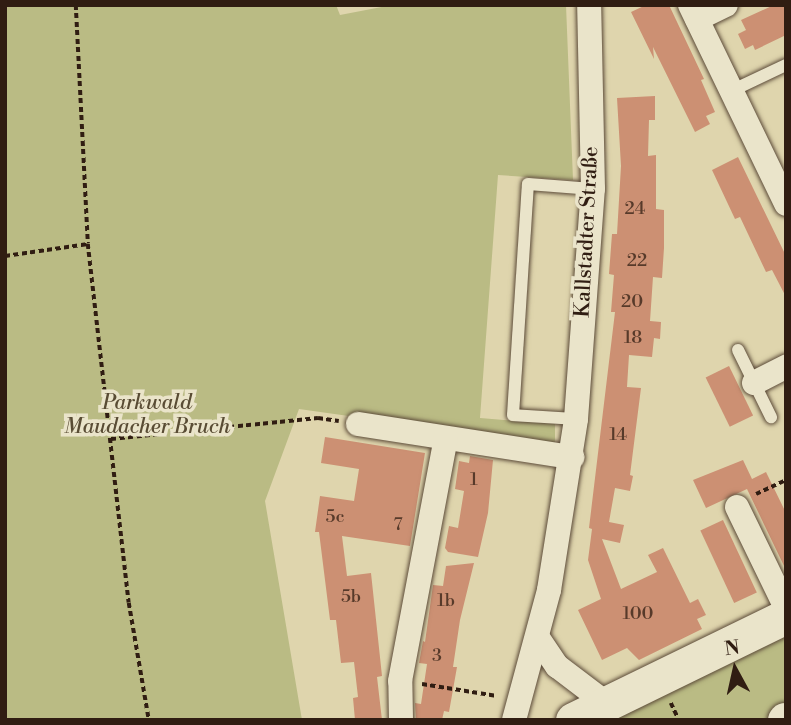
<!DOCTYPE html>
<html>
<head>
<meta charset="utf-8">
<style>
	body { margin:0 }
	#map { position:relative; width:791px; height:725px; overflow:hidden; background:#dfd5ad; font-family:"Libre Bodoni",serif }
	div>[style] { position:absolute }
	.green>* { inset:0; background:#babb84 }
	.building>* { inset:0; background:#cc9073; transform-origin:0 0 }
	.path>* { height:3.5px; margin-top:-1.75px; transform-origin:0; background:repeating-linear-gradient(90deg,#301d12 0 5px,transparent 0 8.5px) }
	.roads { filter:drop-shadow(0 0 2px #5c4b39) drop-shadow(0 0 2px #5c4b39) }
	.lane>* { height:12px; margin:-6px; padding:0 6px; transform-origin:6px; border-radius:6px; background:#eae4ca }
	.street>* { height:24px; margin:-12px; padding:0 12px; transform-origin:12px; border-radius:12px; background:#eae4ca }
	.secondary>* { height:35px; margin:-17.5px; padding:0 17.5px; transform-origin:17.5px; border-radius:17.5px; background:#eae4ca }
	span { translate:-50% -50%; white-space:nowrap; text-align:center; line-height:1.15; -webkit-text-stroke:7px #eae4ca; paint-order:stroke }
	.number-label { font-size:18px; color:#573a2a }
	.number-label span { -webkit-text-stroke-width:0 }
	.street-label { font-size:21px; color:#301d12 }
	.park-label { font-size:21px; color:#594c34; font-style:italic }
	.frame { position:absolute; inset:0; border:7px solid #301d12; pointer-events:none }
	.north { position:absolute; left:700px; top:634px; width:70px; height:70px; -webkit-text-stroke:5px #eae4ca; paint-order:stroke; rotate:352deg; font-size:19px; font-weight:700; line-height:28px; text-align:center; color:#301d12 }
	.north::after { content:''; display:block; margin:auto; width:24px; height:32px; background:#301d12; clip-path:polygon(50% 0,100% 100%,50% 72%,0 100%) }
</style>
</head>
<body>
<div id="map">
	<div class="green">
		<div style="clip-path:polygon(5px 5px,336px 5px,340px 15px,392px 5px,566px 5px,573px 180px,498px 175px,480px 418px,555px 424px,555px 445px,299px 409px,265px 501px,302px 720px,5px 720px)"></div>
		<div style="clip-path:polygon(786px 616px,785px 720px,573px 720px)"></div>
	</div>
	<div class="building">
		<div style="clip-path:polygon(646px 5px,669px 5px,704px 79px,701px 80px,715px 112px,706px 116px,710px 124px,695px 132px,653px 47px,654px 59px,631px 12px)"></div>
		<div style="clip-path:polygon(774px 5px,786px 5px,786px 35px,755px 50px,753px 45px,745px 49px,738px 34px,746px 30px,741px 20px)"></div>
		<div style="clip-path:polygon(655px 96px,655px 120px,649px 120px,648px 156px,656px 155px,656px 209px,664px 210px,664px 248px,662px 278px,653px 277px,650px 321px,661px 322px,660px 339px,654px 338px,652px 357px,629px 355px,627px 387px,641px 388px,630px 475px,633px 476px,630px 491px,615px 488px,609px 522px,624px 525px,620px 543px,602px 539px,621px 589px,657px 572px,648px 555px,663px 548px,690px 603px,698px 599px,706px 615px,697px 619px,702px 629px,639px 660px,627px 648px,602px 660px,578px 610px,601px 599px,588px 560px,592px 529px,589px 528px,615px 312px,611px 312px,614px 275px,609px 274px,612px 234px,617px 234px,621px 166px,617px 98px)"></div>
		<div style="clip-path:polygon(738px 157px,786px 256px,786px 297px,772px 270px,766px 272px,740px 217px,735px 219px,712px 170px)"></div>
		<div style="left:729px;top:366px;width:55px;height:26px;rotate:64deg"></div>
		<div style="clip-path:polygon(325px 437px,425px 453px,410px 546px,342px 536px,347px 576px,371px 573px,382px 676px,377px 677px,382px 720px,355px 720px,353px 698px,358px 697px,354px 662px,341px 663px,336px 620px,330px 620px,319px 532px,315px 532px,320px 496px,354px 501px,359px 469px,321px 463px)"></div>
		<div style="clip-path:polygon(470px 456px,493px 460px,488px 513px,478px 557px,448px 552px,445px 548px,449px 526px,458px 528px,464px 491px,455px 489px,459px 461px,469px 463px)"></div>
		<div style="clip-path:polygon(743px 460px,752px 479px,766px 472px,786px 513px,786px 570px,747px 489px,706px 508px,693px 480px)"></div>
		<div style="left:723px;top:520px;width:80px;height:25px;rotate:65deg"></div>
		<div style="clip-path:polygon(474px 563px,460px 620px,453px 667px,457px 667px,449px 712px,444px 711px,442px 720px,416px 720px,415px 703px,421px 704px,427px 664px,419px 663px,423px 641px,425px 642px,433px 585px,443px 586px,446px 566px)"></div>
	</div>
	<div class="path">
		<div style="left:76px;top:5px;width:239px;rotate:87.1deg"></div>
		<div style="left:88px;top:244px;width:361px;rotate:83.5deg"></div>
		<div style="left:129px;top:603px;width:119px;rotate:80.3deg"></div>
		<div style="left:5px;top:256px;width:84px;rotate:-8.2deg"></div>
		<div style="left:111px;top:439px;width:208px;rotate:-5.8deg"></div>
		<div style="left:318px;top:418px;width:21px;rotate:8deg"></div>
		<div style="left:756px;top:494px;width:33px;rotate:-25deg"></div>
		<div style="left:422px;top:684px;width:76px;rotate:9.1deg"></div>
		<div style="left:671px;top:703px;width:19px;rotate:65deg"></div>
	</div>
	<div class="roads">
		<div class="lane">
			<div style="left:731px;top:91px;width:61px;rotate:-25.3deg"></div>
			<div style="left:738px;top:350px;width:75px;rotate:63.8deg"></div>
			<div style="left:576px;top:419px;width:63px;rotate:-176.4deg"></div>
			<div style="left:513px;top:415px;width:231px;rotate:-86.3deg"></div>
			<div style="left:528px;top:184px;width:65px;rotate:4.4deg"></div>
		</div>
		<div class="street">
			<div style="left:690px;top:5px;width:221px;rotate:64.2deg"></div>
			<div style="left:697px;top:19px;width:32px;rotate:-26deg"></div>
			<div style="left:754px;top:383px;width:36px;rotate:-27deg"></div>
			<div style="left:358px;top:424px;width:217px;rotate:8.8deg"></div>
			<div style="left:737px;top:507px;width:112px;rotate:64.1deg"></div>
			<div style="left:538px;top:638px;width:34px;rotate:56deg"></div>
			<div style="left:557px;top:666px;width:63px;rotate:37.2deg"></div>
			<div style="left:401px;top:720px;width:39px;rotate:-91deg"></div>
			<div style="left:400px;top:681px;width:247px;rotate:-79.3deg"></div>
			<div style="left:514px;top:720px;width:135px;rotate:-74.9deg"></div>
			<div style="left:549px;top:590px;width:173px;rotate:-81deg"></div>
			<div style="left:576px;top:419px;width:231px;rotate:-85.8deg"></div>
			<div style="left:593px;top:189px;width:184px;rotate:-91.2deg"></div>
		</div>
		<div class="secondary">
			<div style="left:573px;top:720px;width:237px;rotate:-26deg"></div>
			<div style="left:785px;top:720px;width:1px"></div>
		</div>
	</div>
	<div class="number-label">
		<span style="left:635px;top:209px">24</span>
		<span style="left:637px;top:261px">22</span>
		<span style="left:632px;top:302px">20</span>
		<span style="left:633px;top:338px">18</span>
		<span style="left:618px;top:435px">14</span>
		<span style="left:474px;top:480px">1</span>
		<span style="left:335px;top:517px">5c</span>
		<span style="left:398px;top:525px">7</span>
		<span style="left:351px;top:597px">5b</span>
		<span style="left:446px;top:601px">1b</span>
		<span style="left:638px;top:614px">100</span>
		<span style="left:437px;top:656px">3</span>
	</div>
	<div class="street-label">
		<span style="left:587px;top:232px;rotate:-87deg">Kallstadter Straße</span>
	</div>
	<div class="park-label">
		<span style="left:147px;top:415px">Parkwald<br>Maudacher Bruch</span>
	</div>
	<div class="frame"></div>
	<div class="north">N</div>
</div>
</body>
</html>
